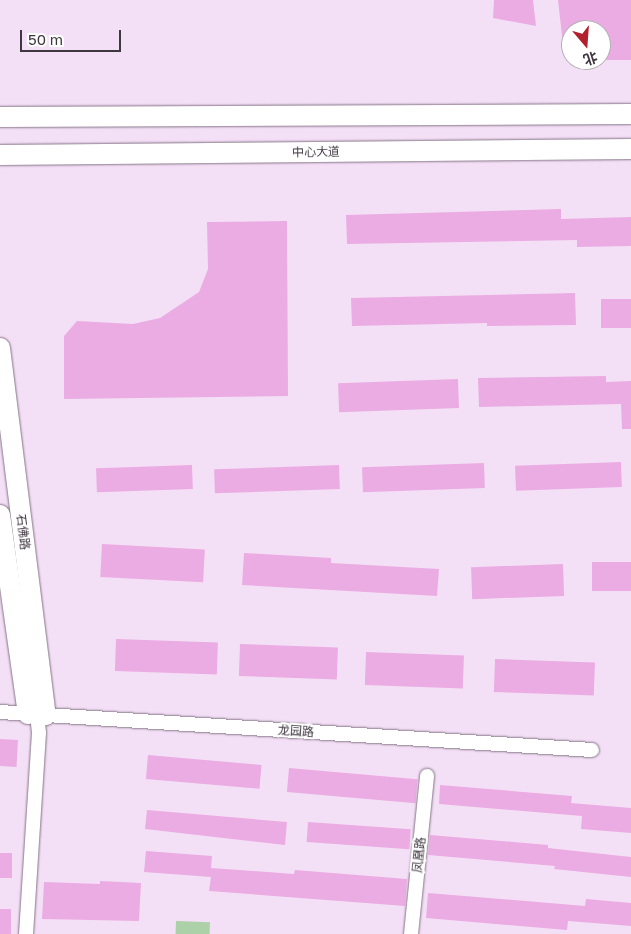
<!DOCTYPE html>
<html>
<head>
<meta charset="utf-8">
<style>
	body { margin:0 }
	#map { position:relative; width:631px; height:934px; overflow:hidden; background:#f4e0f6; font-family:"Golos Text","Noto Sans SC",sans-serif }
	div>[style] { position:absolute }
	.green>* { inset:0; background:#acd0a8; transform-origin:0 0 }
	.building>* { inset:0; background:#ebace3; transform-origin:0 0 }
	.roads { filter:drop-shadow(0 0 1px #857487) drop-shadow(0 0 1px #857487) }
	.street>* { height:14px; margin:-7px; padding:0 7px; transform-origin:7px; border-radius:7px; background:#fff }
	.secondary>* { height:20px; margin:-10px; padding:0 10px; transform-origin:10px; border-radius:10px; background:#fff }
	span { translate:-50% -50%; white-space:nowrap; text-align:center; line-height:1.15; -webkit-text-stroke:4px #fff; paint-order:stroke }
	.street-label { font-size:12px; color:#3e373f }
	.north { position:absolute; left:561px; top:20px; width:50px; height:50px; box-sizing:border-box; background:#fff; border:1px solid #b2afb2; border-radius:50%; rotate:162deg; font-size:14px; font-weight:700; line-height:20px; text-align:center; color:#3e373f }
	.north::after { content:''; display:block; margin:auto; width:18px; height:22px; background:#b2202e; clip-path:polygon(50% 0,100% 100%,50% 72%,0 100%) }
	.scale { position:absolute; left:20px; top:30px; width:101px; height:22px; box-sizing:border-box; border:2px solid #3e373f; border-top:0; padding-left:6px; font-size:15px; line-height:18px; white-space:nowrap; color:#3e373f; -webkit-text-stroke:4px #fff; paint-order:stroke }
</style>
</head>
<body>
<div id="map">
	<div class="green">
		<div style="left:176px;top:921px;width:34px;height:13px;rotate:2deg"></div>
	</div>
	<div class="building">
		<div style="clip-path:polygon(494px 0,533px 0,536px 26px,493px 18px)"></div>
		<div style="clip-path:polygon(558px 0,631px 0,631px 60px,601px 60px,601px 30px,571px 30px,571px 54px,564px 54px)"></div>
		<div style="clip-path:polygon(561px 209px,561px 219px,631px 217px,631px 246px,577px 247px,577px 240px,347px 244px,346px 215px)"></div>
		<div style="clip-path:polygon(287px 221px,288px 396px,64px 399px,64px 336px,77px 321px,133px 324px,160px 318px,199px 292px,208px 269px,207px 222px)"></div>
		<div style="clip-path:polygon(575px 293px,576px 325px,487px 326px,487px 323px,352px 326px,351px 298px)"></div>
		<div style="left:631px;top:299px;width:29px;height:30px;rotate:90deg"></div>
		<div style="clip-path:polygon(606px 376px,606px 382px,631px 381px,631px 429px,622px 429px,621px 404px,479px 407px,478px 378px)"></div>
		<div style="left:458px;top:379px;width:29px;height:120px;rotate:88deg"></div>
		<div style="left:621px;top:462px;width:25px;height:106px;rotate:88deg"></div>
		<div style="left:484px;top:463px;width:25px;height:122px;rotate:88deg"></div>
		<div style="left:192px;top:465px;width:24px;height:96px;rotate:88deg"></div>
		<div style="left:339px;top:465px;width:24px;height:125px;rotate:88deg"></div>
		<div style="left:102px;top:544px;width:103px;height:33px;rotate:3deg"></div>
		<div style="clip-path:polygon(244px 553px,331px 558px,331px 563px,439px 569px,437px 596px,242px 585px)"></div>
		<div style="left:631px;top:562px;width:29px;height:39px;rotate:90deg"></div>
		<div style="left:563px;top:564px;width:32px;height:92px;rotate:88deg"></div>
		<div style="left:116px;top:639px;width:102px;height:32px;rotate:2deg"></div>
		<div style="left:240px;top:644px;width:98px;height:32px;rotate:2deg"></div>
		<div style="left:366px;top:652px;width:98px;height:33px;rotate:2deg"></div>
		<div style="left:495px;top:659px;width:100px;height:33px;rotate:2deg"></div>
		<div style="left:0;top:739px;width:18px;height:27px;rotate:3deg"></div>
		<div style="left:148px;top:755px;width:114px;height:24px;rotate:5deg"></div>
		<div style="left:289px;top:768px;width:129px;height:24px;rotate:5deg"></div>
		<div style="clip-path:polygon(440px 785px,572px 796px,571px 803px,631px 808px,631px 833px,581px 829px,582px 816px,439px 804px)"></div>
		<div style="clip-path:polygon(147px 810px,287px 822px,285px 845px,145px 829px)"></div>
		<div style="left:308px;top:822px;width:103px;height:20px;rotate:4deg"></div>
		<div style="clip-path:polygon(430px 835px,548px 845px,548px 848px,631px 857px,631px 877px,554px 869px,555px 866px,428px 855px)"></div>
		<div style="clip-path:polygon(146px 851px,212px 856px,211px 868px,294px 874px,295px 870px,407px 879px,405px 906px,209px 891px,211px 877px,144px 872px)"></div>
		<div style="left:0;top:853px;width:12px;height:25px"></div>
		<div style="clip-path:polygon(100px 881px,141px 883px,139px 921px,42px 919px,44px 882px,100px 884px)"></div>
		<div style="clip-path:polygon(428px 893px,585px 906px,586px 899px,631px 903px,631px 926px,568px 921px,567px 930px,426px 918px)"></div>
		<div style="left:0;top:909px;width:11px;height:25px"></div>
	</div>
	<div class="roads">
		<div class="street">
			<div style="left:0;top:712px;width:593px;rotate:3.67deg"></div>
			<div style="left:26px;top:934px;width:201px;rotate:-86.3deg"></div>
			<div style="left:39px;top:733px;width:19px;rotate:-96deg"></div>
			<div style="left:411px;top:934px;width:159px;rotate:-84.2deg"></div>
		</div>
		<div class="secondary">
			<div style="left:0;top:117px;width:631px;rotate:-0.27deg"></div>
			<div style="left:0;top:155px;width:631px;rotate:-0.54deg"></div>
			<div style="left:0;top:348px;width:370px;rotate:82.9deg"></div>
			<div style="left:0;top:515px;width:201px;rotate:82deg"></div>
		</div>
	</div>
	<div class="street-label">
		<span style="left:316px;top:152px;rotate:-1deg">中心大道</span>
		<span style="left:23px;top:532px;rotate:83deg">石佛路</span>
		<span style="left:296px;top:731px;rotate:4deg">龙园路</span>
		<span style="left:419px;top:855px;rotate:-84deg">凤凰路</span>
	</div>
	<div class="north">北</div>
	<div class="scale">50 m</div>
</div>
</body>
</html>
